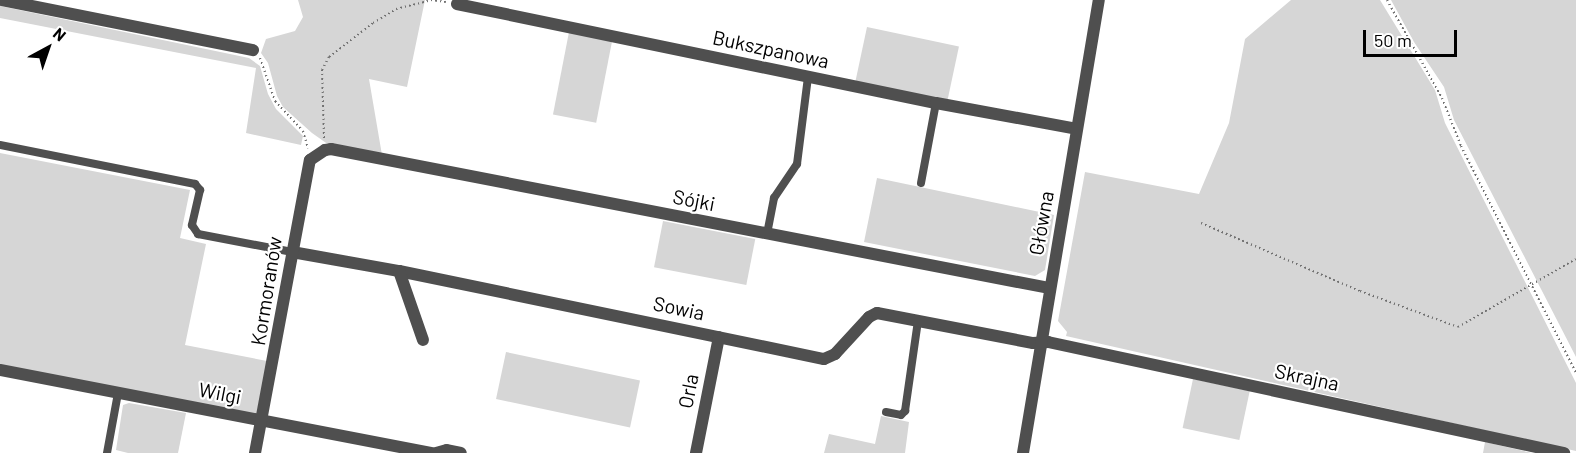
<!DOCTYPE html>
<html>
<head>
<meta charset="utf-8">
<style>
	body { margin:0 }
	#map { position:relative; width:1576px; height:453px; overflow:hidden; background:#fff; font-family:Barlow,sans-serif }
	div>[style] { position:absolute }
	.green>* { inset:0; background:#d6d6d6; transform-origin:0 0 }
	.path>* { height:2px; margin-top:-1px; transform-origin:0; background:repeating-linear-gradient(90deg,#717171 0 1.5px,transparent 0 4.5px) }
	.service>* { height:8px; margin:-4px; padding:0 4px; transform-origin:4px; border-radius:4px; background:#4f4f4f }
	.minor>* { height:12px; margin:-6px; padding:0 6px; transform-origin:6px; border-radius:6px; background:#4f4f4f }
	span { translate:-50% -50%; white-space:nowrap; text-align:center; line-height:1.15; -webkit-text-stroke:4.5px #fff; paint-order:stroke }
	.street-label { font-size:20px; color:#000 }
	.north { position:absolute; left:18px; top:18px; width:60px; height:60px; -webkit-text-stroke:4px #fff; paint-order:stroke; rotate:40deg; font-size:16px; font-weight:700; line-height:24px; text-align:center; color:#000 }
	.north::after { content:''; display:block; margin:auto; width:21px; height:27px; background:#000; clip-path:polygon(50% 0,100% 100%,50% 72%,0 100%) }
	.scale { position:absolute; left:1363px; top:30px; width:94px; height:27px; box-sizing:border-box; border:3px solid #000; border-top:0; padding-left:8px; font-size:18px; line-height:21px; white-space:nowrap; color:#000; -webkit-text-stroke:4px #fff; paint-order:stroke }
</style>
</head>
<body>
<div id="map">
	<div class="green">
		<div style="clip-path:polygon(298px 0,425px 0,407px 87px,369px 79px,382px 155px,329px 145px,312px 133px,283px 107px,277px 96px,268px 63px,261px 53px,266px 39px,295px 31px,303px 17px)"></div>
		<div style="clip-path:polygon(1291px 0,1380px 0,1435px 90px,1445px 123px,1576px 383px,1576px 451px,1066px 336px,1067px 332px,1058px 321px,1085px 172px,1199px 194px,1229px 123px,1245px 39px)"></div>
		<div style="clip-path:polygon(1391px 0,1576px 0,1576px 357px,1454px 120px,1444px 87px,1414px 42px)"></div>
		<div style="clip-path:polygon(0 6px,249px 58px,260px 66px,268px 94px,276px 109px,303px 136px,301px 145px,246px 133px,256px 68px,0 18px)"></div>
		<div style="left:867px;top:27px;width:94px;height:56px;rotate:12deg"></div>
		<div style="left:569px;top:32px;width:44px;height:84px;rotate:11deg"></div>
		<div style="clip-path:polygon(0 153px,190px 190px,180px 238px,206px 244px,185px 345px,267px 361px,256px 417px,0 366px)"></div>
		<div style="clip-path:polygon(877px 178px,1054px 215px,1045px 270px,1035px 276px,864px 242px)"></div>
		<div style="left:663px;top:221px;width:94px;height:47px;rotate:11deg"></div>
		<div style="left:506px;top:352px;width:137px;height:48px;rotate:12deg"></div>
		<div style="left:1193px;top:379px;width:58px;height:50px;rotate:12deg"></div>
		<div style="clip-path:polygon(129px 403px,186px 413px,178px 453px,128px 453px,116px 450px,123px 405px)"></div>
		<div style="clip-path:polygon(881px 416px,909px 422px,905px 453px,824px 453px,829px 434px,875px 444px)"></div>
		<div style="clip-path:polygon(1485px 442px,1532px 453px,1483px 453px)"></div>
	</div>
	<div class="path">
		<div style="left:1387px;top:0;width:112px;rotate:60.7deg"></div>
		<div style="left:1442px;top:98px;width:52px;rotate:68.4deg"></div>
		<div style="left:1461px;top:146px;width:254px;rotate:63.1deg"></div>
		<div style="left:260px;top:58px;width:46px;rotate:70.8deg"></div>
		<div style="left:275px;top:101px;width:41px;rotate:47deg"></div>
		<div style="left:303px;top:131px;width:18px;rotate:74deg"></div>
		<div style="left:324px;top:138px;width:68px;rotate:-91.7deg"></div>
		<div style="left:322px;top:70px;width:15px;rotate:-62deg"></div>
		<div style="left:329px;top:57px;width:56px;rotate:-37.7deg"></div>
		<div style="left:373px;top:23px;width:27px;rotate:-31deg"></div>
		<div style="left:396px;top:9px;width:36px;rotate:-14deg"></div>
		<div style="left:431px;top:0;width:15px;rotate:8deg"></div>
		<div style="left:1201px;top:223px;width:173px;rotate:23.2deg"></div>
		<div style="left:1360px;top:291px;width:104px;rotate:20.2deg"></div>
		<div style="left:1458px;top:327px;width:136px;rotate:-30deg"></div>
	</div>
	<div class="service">
		<div style="left:0;top:145px;width:199px;rotate:11.3deg"></div>
		<div style="left:195px;top:184px;width:8px;rotate:50deg"></div>
		<div style="left:200px;top:190px;width:36px;rotate:103deg"></div>
		<div style="left:192px;top:225px;width:11px;rotate:56deg"></div>
		<div style="left:198px;top:234px;width:96px;rotate:10.8deg"></div>
		<div style="left:921px;top:183px;width:81px;rotate:-79.4deg"></div>
		<div style="left:767px;top:234px;width:37px;rotate:-79deg"></div>
		<div style="left:774px;top:198px;width:41px;rotate:-55.9deg"></div>
		<div style="left:797px;top:164px;width:88px;rotate:-82.8deg"></div>
		<div style="left:886px;top:412px;width:15px;rotate:11deg"></div>
		<div style="left:901px;top:415px;width:6px;rotate:-45deg"></div>
		<div style="left:905px;top:411px;width:91px;rotate:-81.8deg"></div>
		<div style="left:107px;top:453px;width:61px;rotate:-79.6deg"></div>
	</div>
	<div class="minor">
		<div style="left:2px;top:0;width:256px;rotate:11.3deg"></div>
		<div style="left:457px;top:4px;width:489px;rotate:11.7deg"></div>
		<div style="left:936px;top:103px;width:143px;rotate:10.4deg"></div>
		<div style="left:292px;top:252px;width:109px;rotate:10.1deg"></div>
		<div style="left:399px;top:271px;width:434px;rotate:11.7deg"></div>
		<div style="left:824px;top:359px;width:12px;rotate:-24deg"></div>
		<div style="left:835px;top:354px;width:50px;rotate:-47.4deg"></div>
		<div style="left:869px;top:317px;width:9px;rotate:-27deg"></div>
		<div style="left:877px;top:313px;width:159px;rotate:10.9deg"></div>
		<div style="left:1033px;top:343px;width:15px;rotate:-4deg"></div>
		<div style="left:1048px;top:342px;width:528px;rotate:12.14deg"></div>
		<div style="left:399px;top:271px;width:73px;rotate:70.8deg"></div>
		<div style="left:0;top:370px;width:440px;rotate:10.9deg"></div>
		<div style="left:255px;top:453px;width:298px;rotate:-79.4deg"></div>
		<div style="left:310px;top:160px;width:18px;rotate:-34deg"></div>
		<div style="left:325px;top:150px;width:6px;rotate:-9deg"></div>
		<div style="left:331px;top:149px;width:731px;rotate:10.96deg"></div>
		<div style="left:436px;top:453px;width:11px;rotate:-15deg"></div>
		<div style="left:447px;top:450px;width:14px;rotate:12deg"></div>
		<div style="left:696px;top:453px;width:118px;rotate:-78.8deg"></div>
		<div style="left:1023px;top:453px;width:459px;rotate:-80.5deg"></div>
	</div>
	<div class="street-label">
		<span style="left:771px;top:49px;rotate:12deg">Bukszpanowa</span>
		<span style="left:694px;top:200px;rotate:11deg">Sójki</span>
		<span style="left:1041px;top:223px;rotate:-80deg">Główna</span>
		<span style="left:266px;top:291px;rotate:-81deg">Kormoranów</span>
		<span style="left:679px;top:308px;rotate:12deg">Sowia</span>
		<span style="left:1307px;top:377px;rotate:12deg">Skrajna</span>
		<span style="left:688px;top:391px;rotate:-79deg">Orla</span>
		<span style="left:220px;top:393px;rotate:11deg">Wilgi</span>
	</div>
	<div class="north">N</div>
	<div class="scale">50 m</div>
</div>
</body>
</html>
